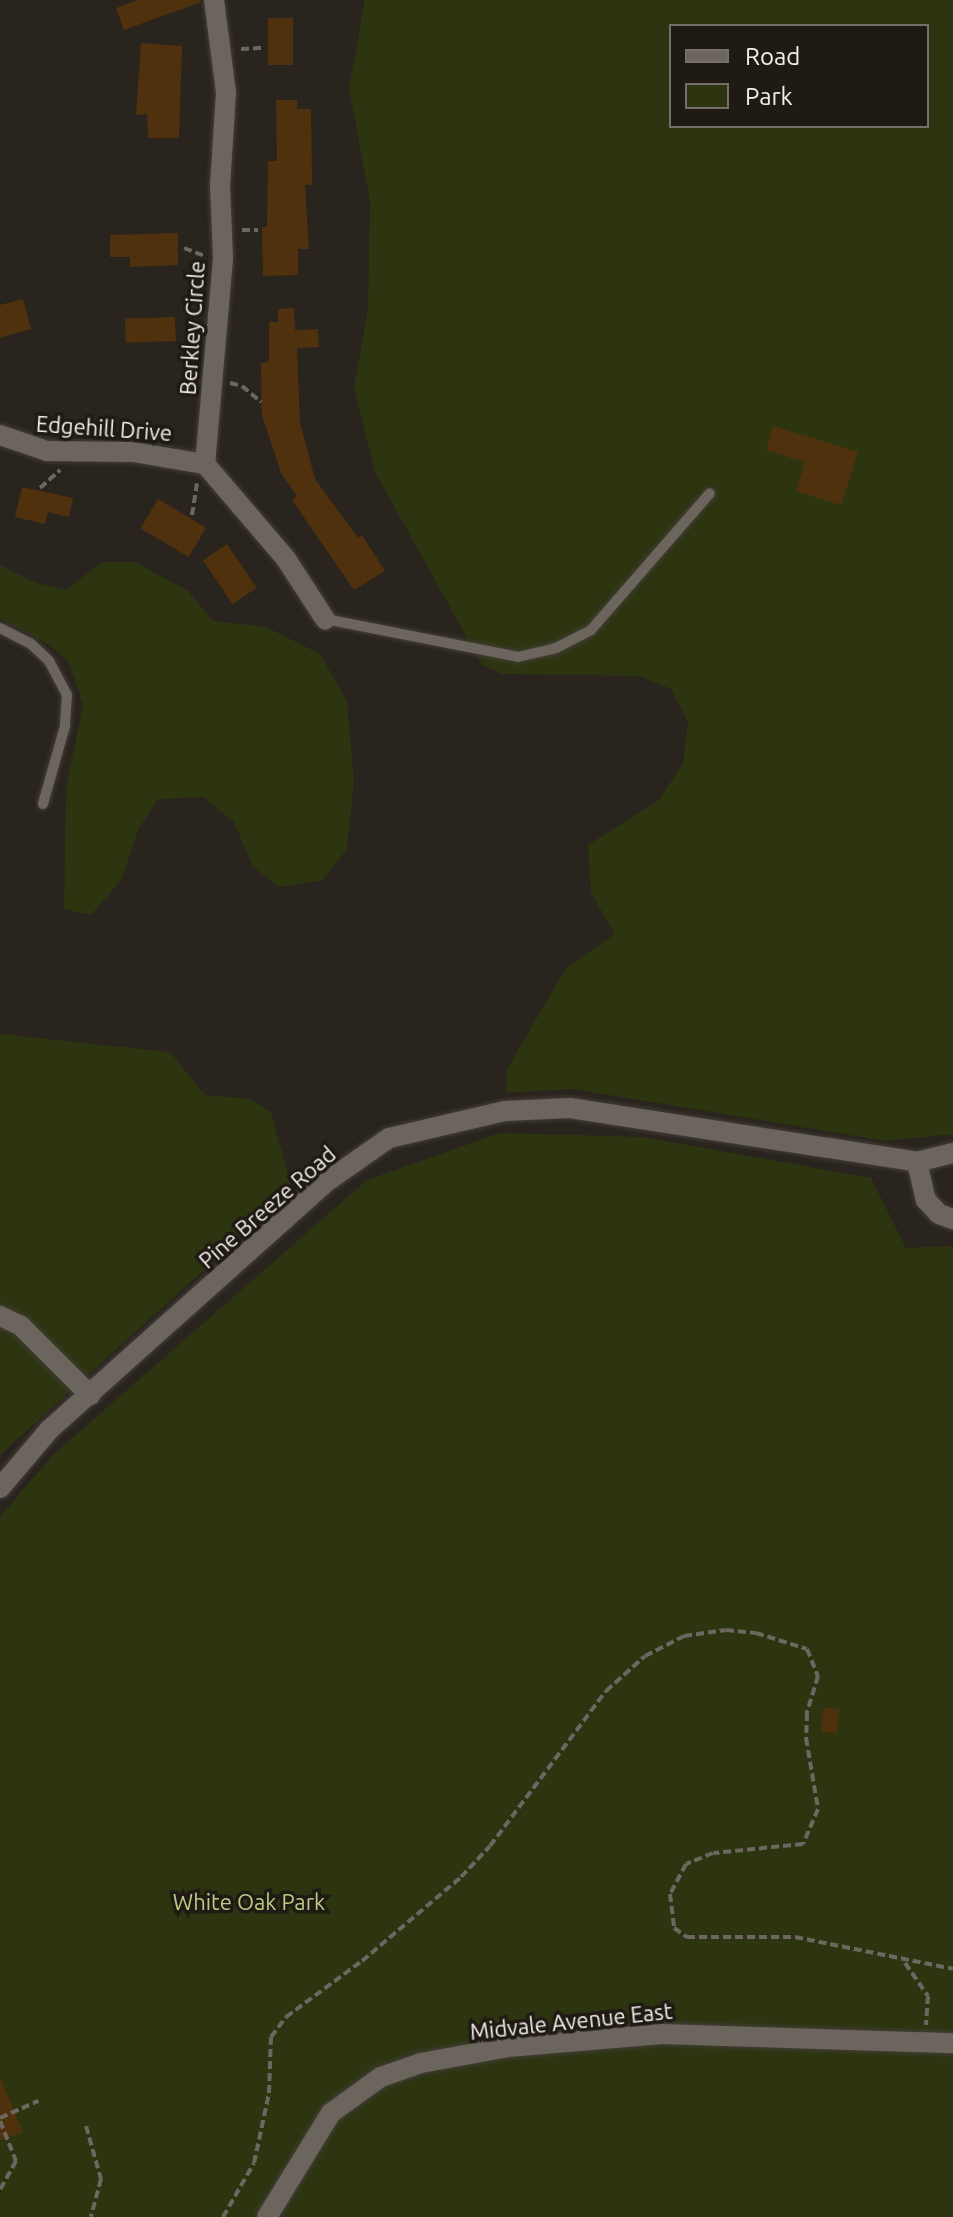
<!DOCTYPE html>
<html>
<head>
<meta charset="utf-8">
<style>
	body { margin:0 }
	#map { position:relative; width:953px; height:2217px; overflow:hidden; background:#2a241e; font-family:Ubuntu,sans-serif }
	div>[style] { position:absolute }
	.green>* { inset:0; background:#2d3510 }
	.building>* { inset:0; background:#4f320d; transform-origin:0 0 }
	.path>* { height:4px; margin-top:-2px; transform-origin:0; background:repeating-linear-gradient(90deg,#6c6761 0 8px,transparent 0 12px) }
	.roads { filter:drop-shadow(0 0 2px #433e3a) drop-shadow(0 0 2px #433e3a) }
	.lane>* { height:10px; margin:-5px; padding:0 5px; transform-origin:5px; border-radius:5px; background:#6c655e }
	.street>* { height:20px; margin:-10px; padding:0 10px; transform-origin:10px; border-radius:10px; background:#6c655e }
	span { translate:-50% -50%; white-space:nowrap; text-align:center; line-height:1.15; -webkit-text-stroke:7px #201a14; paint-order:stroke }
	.street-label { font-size:22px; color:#f2eeea }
	.park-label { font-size:22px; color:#b9cb84 }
	.legend { position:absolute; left:669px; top:24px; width:260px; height:104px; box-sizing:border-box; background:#201a14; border:2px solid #746f6a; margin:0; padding:10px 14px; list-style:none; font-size:24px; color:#f2eeea }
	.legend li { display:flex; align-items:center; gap:16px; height:40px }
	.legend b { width:40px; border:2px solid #746f6a }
</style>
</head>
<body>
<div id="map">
	<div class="green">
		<div style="clip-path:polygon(evenodd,365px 0,953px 0,953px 1134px,885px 1141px,573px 1089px,505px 1093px,507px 1069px,566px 968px,615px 934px,591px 893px,588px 845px,659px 800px,683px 763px,688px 722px,671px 689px,639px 676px,503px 674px,482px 665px,375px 472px,354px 388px,368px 308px,370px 201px,349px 88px,365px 0,671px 26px,927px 26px,927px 126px,671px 126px,671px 26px)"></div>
		<div style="clip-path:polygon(102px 562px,135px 562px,188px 591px,213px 621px,266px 627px,320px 654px,347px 701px,354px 781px,347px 849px,323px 880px,279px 887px,253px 867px,234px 822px,203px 797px,158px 799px,139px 828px,121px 880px,91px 915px,64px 909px,66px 787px,83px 705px,69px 662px,48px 644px,0 618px,0 565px,36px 583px,67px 590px)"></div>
		<div style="clip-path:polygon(0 1034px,170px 1052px,205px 1095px,250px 1099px,271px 1112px,292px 1190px,0 1455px)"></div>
		<div style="clip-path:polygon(500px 1133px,643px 1137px,871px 1178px,906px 1248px,953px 1246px,953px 2217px,0 2217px,0 1517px,52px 1456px,367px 1180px)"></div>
	</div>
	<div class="building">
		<div style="clip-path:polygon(138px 0,200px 0,201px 2px,124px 30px,116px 8px)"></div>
		<div style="left:268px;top:18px;width:25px;height:47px"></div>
		<div style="clip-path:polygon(141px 43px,182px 46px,179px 138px,148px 138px,147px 114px,136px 115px)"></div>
		<div style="clip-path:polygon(276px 100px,297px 100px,297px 109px,311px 109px,312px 185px,305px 185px,309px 249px,298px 249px,298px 275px,263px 276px,262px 227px,267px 227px,268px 161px,277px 161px)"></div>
		<div style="clip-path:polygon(178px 233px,178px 265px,130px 267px,130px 257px,110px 257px,110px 235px)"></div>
		<div style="clip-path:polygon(23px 299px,31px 329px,0 338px,0 305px)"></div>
		<div style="clip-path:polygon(294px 308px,295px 330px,318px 329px,319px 347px,297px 348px,300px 423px,315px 479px,358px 538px,362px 535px,385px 571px,354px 590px,292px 500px,297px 496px,281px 473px,262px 415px,261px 363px,269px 362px,269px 322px,278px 322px,278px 309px)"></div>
		<div style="left:175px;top:317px;width:24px;height:50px;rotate:88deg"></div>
		<div style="clip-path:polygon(773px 426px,858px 452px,841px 505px,796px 491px,805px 462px,766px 450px)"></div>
		<div style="clip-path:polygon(22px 487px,73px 498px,69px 517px,48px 512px,45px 524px,15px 517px)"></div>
		<div style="left:158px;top:499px;width:56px;height:34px;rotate:31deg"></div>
		<div style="left:227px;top:544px;width:53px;height:29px;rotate:56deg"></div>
		<div style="left:823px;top:1708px;width:16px;height:24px;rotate:4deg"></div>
		<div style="clip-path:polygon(0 2078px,23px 2132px,0 2141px)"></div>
	</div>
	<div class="path">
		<div style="left:241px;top:49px;width:22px;rotate:-3deg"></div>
		<div style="left:242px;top:230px;width:16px"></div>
		<div style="left:184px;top:248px;width:22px;rotate:21deg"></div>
		<div style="left:230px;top:383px;width:12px;rotate:14deg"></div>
		<div style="left:242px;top:386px;width:25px;rotate:40deg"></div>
		<div style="left:40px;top:488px;width:27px;rotate:-42deg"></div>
		<div style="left:192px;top:515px;width:32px;rotate:-81deg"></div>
		<div style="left:905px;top:1963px;width:40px;rotate:55.1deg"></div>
		<div style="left:928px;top:1996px;width:29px;rotate:94deg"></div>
		<div style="left:0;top:2118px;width:42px;rotate:-24.1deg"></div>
		<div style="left:0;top:2121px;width:43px;rotate:68.2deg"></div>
		<div style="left:16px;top:2161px;width:33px;rotate:119deg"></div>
		<div style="left:86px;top:2126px;width:55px;rotate:74.2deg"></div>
		<div style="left:101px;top:2179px;width:39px;rotate:105deg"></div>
		<div style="left:223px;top:2217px;width:62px;rotate:-60.1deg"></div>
		<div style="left:254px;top:2163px;width:72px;rotate:-77.9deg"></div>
		<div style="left:269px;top:2093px;width:56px;rotate:-88deg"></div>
		<div style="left:271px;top:2037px;width:25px;rotate:-53deg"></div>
		<div style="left:286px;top:2017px;width:94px;rotate:-36.4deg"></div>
		<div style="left:362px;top:1961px;width:130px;rotate:-40.3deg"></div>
		<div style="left:461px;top:1877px;width:42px;rotate:-46.9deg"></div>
		<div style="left:490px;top:1846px;width:194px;rotate:-53.2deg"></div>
		<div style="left:606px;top:1691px;width:52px;rotate:-41.9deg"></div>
		<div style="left:645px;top:1656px;width:44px;rotate:-27.1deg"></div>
		<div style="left:684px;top:1636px;width:42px;rotate:-8.1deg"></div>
		<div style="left:726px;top:1630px;width:30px;rotate:6deg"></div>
		<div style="left:756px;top:1633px;width:53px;rotate:17.4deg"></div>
		<div style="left:807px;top:1649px;width:29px;rotate:68deg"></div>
		<div style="left:818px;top:1676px;width:39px;rotate:107deg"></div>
		<div style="left:807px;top:1713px;width:25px;rotate:92deg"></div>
		<div style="left:806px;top:1738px;width:72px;rotate:80.4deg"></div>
		<div style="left:818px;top:1809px;width:38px;rotate:113deg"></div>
		<div style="left:803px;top:1844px;width:90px;rotate:174.3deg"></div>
		<div style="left:713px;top:1853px;width:29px;rotate:158deg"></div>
		<div style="left:686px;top:1864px;width:34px;rotate:118deg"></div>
		<div style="left:670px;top:1894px;width:34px;rotate:83deg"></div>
		<div style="left:674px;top:1928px;width:16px;rotate:35deg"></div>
		<div style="left:687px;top:1937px;width:108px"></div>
		<div style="left:795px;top:1937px;width:161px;rotate:11.4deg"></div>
	</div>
	<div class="roads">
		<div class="lane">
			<div style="left:325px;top:619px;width:197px;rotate:11.1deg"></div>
			<div style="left:518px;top:657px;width:39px;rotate:-13deg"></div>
			<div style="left:556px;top:648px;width:39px;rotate:-27deg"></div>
			<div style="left:591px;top:630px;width:181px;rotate:-49deg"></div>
			<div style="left:0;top:628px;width:34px;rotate:27deg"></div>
			<div style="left:30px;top:643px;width:26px;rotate:43deg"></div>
			<div style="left:49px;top:661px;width:38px;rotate:62deg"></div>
			<div style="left:67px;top:695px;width:31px;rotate:94deg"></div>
			<div style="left:65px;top:726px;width:81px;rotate:105.8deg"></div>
		</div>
		<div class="street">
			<div style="left:214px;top:0;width:94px;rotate:82.6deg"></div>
			<div style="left:226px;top:93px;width:93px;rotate:93.7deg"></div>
			<div style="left:220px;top:186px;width:73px;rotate:87.6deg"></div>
			<div style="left:223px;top:259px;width:206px;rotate:95deg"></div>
			<div style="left:205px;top:464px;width:125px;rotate:49.5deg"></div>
			<div style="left:286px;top:559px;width:72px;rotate:57deg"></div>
			<div style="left:0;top:435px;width:50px;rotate:18.8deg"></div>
			<div style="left:47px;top:451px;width:86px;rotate:0.7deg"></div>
			<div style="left:133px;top:452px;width:73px;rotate:9.5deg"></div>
			<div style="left:917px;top:1162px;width:39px;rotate:77deg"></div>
			<div style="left:926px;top:1200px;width:19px;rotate:47deg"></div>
			<div style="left:939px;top:1214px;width:15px;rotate:20deg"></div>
			<div style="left:0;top:1316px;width:23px;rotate:25deg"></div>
			<div style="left:21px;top:1326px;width:98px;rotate:45deg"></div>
			<div style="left:0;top:1488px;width:76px;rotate:-49.8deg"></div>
			<div style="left:49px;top:1430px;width:375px;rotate:-41.8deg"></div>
			<div style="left:329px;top:1180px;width:73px;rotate:-35deg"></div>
			<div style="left:389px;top:1138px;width:119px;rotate:-13.1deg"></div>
			<div style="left:505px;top:1111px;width:65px;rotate:-2.6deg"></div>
			<div style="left:570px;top:1108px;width:351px;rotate:8.8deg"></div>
			<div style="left:917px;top:1162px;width:37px;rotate:-14deg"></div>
			<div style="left:267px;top:2217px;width:122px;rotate:-58.4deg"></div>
			<div style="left:331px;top:2113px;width:62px;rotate:-35.8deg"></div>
			<div style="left:381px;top:2077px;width:42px;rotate:-19.3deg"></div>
			<div style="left:421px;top:2063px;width:88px;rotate:-10.4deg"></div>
			<div style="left:508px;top:2047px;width:155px;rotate:-4.8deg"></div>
			<div style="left:662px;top:2034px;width:291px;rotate:1.8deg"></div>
		</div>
	</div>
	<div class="street-label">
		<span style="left:192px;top:328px;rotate:-86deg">Berkley Circle</span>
		<span style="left:104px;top:428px;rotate:4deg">Edgehill Drive</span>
		<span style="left:267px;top:1207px;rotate:-41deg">Pine Breeze Road</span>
		<span style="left:571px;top:2021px;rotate:-6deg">Midvale Avenue East</span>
	</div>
	<div class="park-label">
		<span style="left:249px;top:1902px">White Oak Park</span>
	</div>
	<ul class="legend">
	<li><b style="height:10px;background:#6c655e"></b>Road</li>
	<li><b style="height:22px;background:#2d3510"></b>Park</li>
	</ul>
</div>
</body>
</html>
